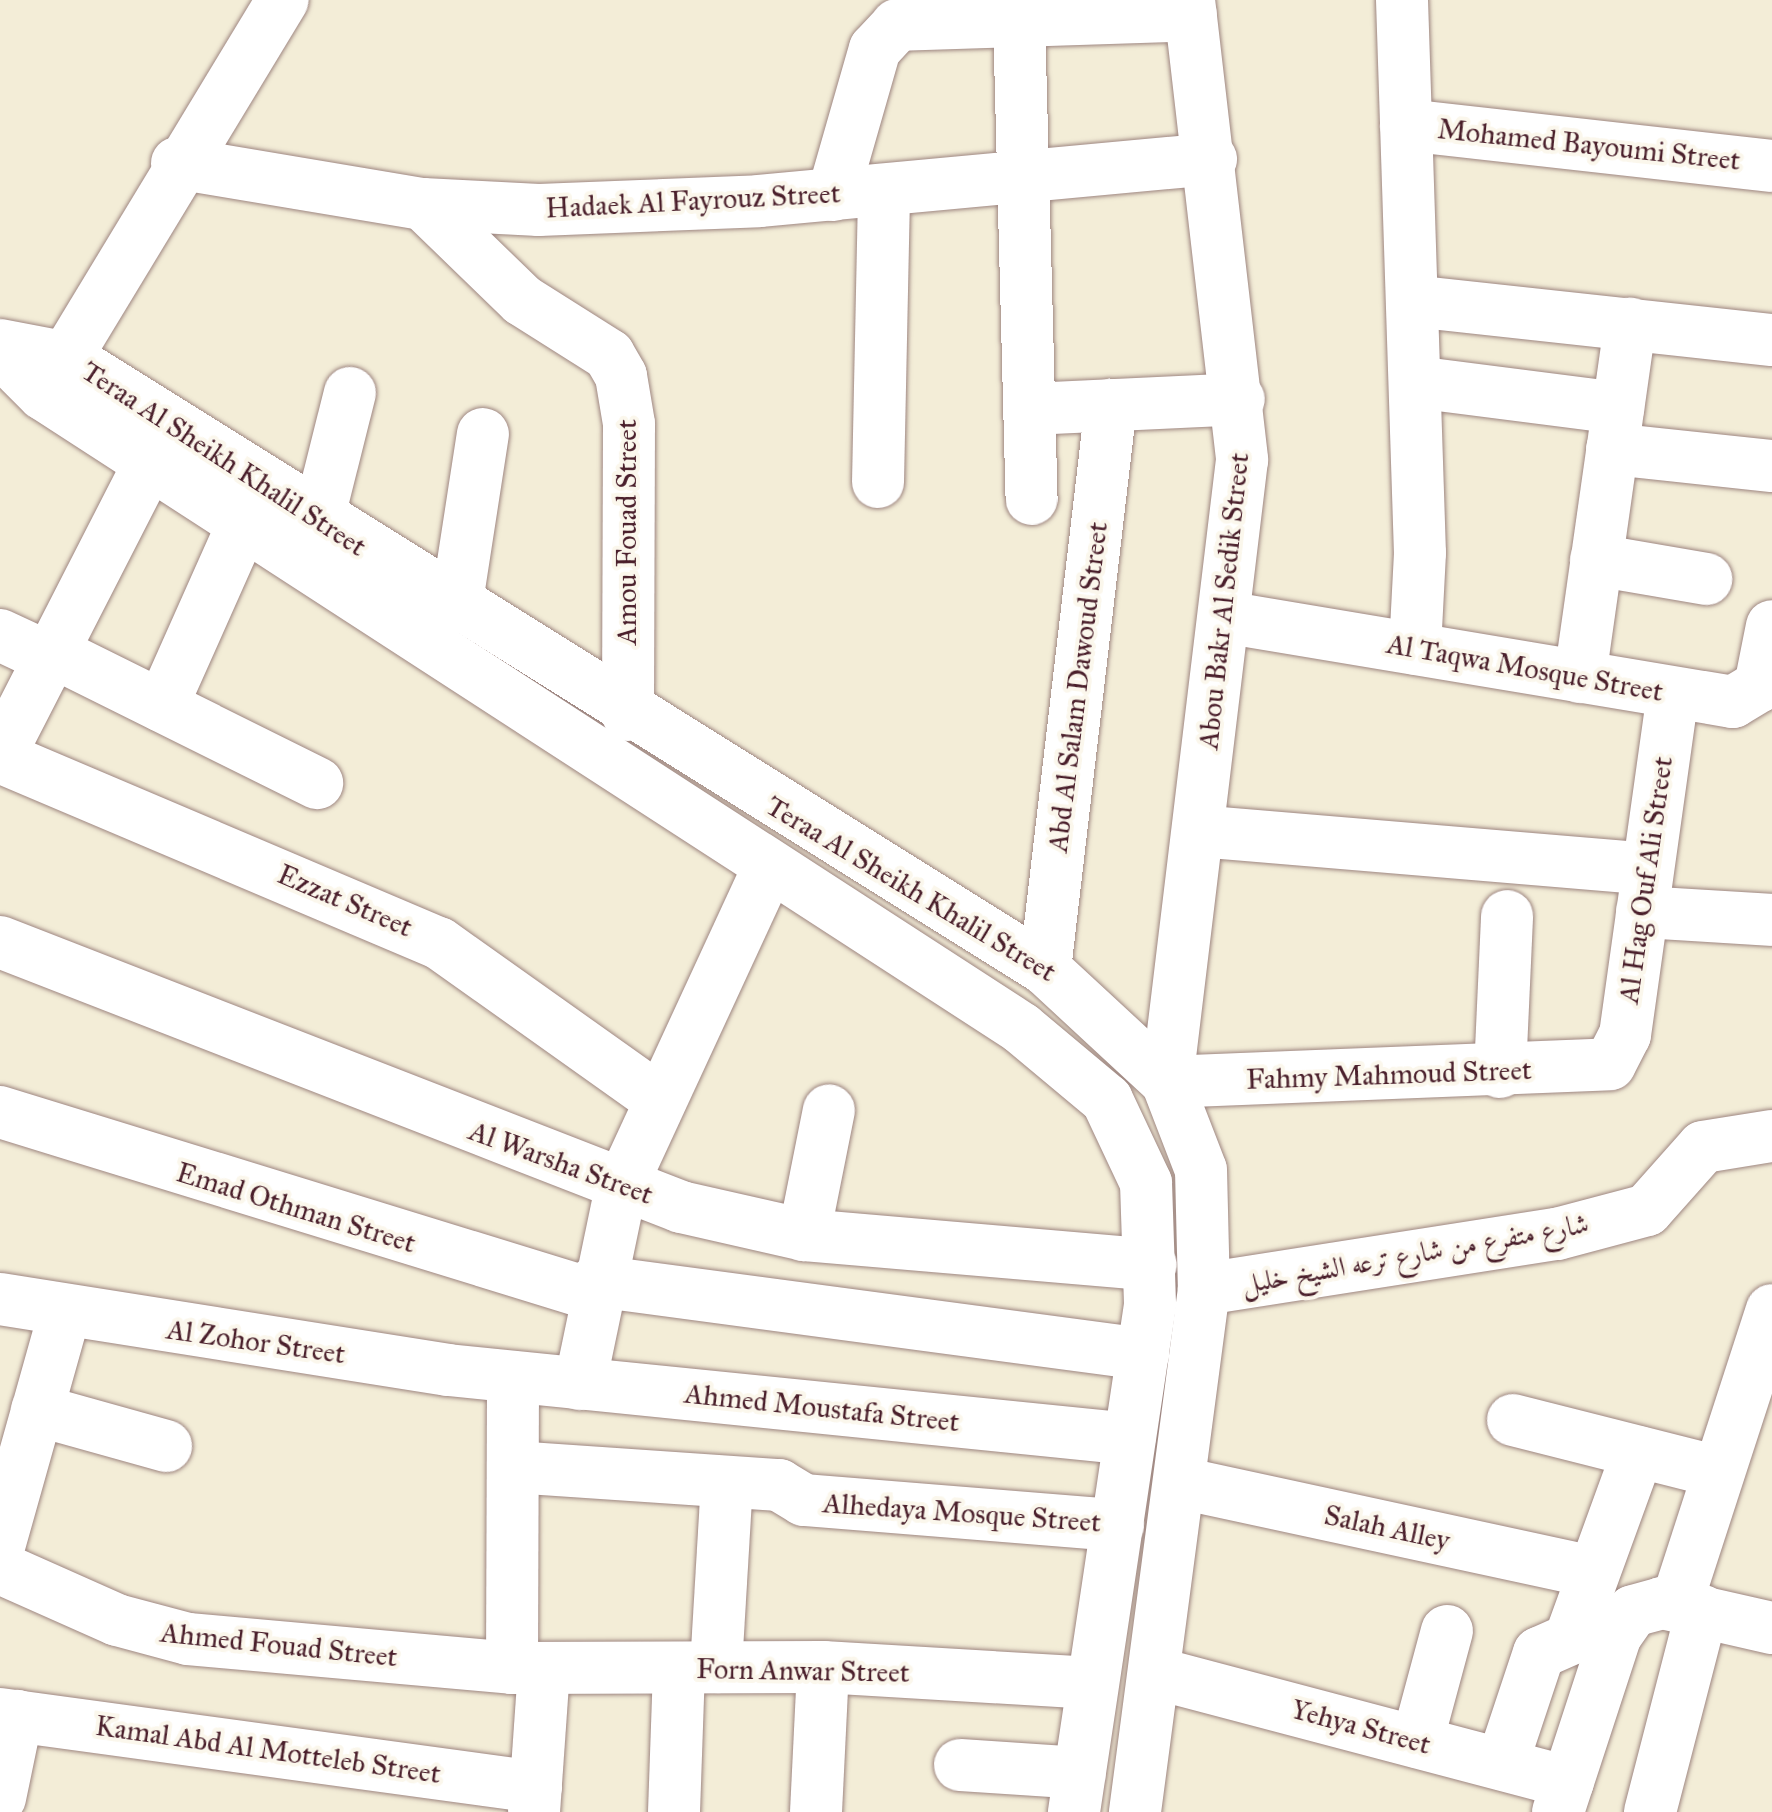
<!DOCTYPE html>
<html>
<head>
<meta charset="utf-8">
<style>
	body { margin:0 }
	#map { position:relative; width:1772px; height:1812px; overflow:hidden; background:#f3edd7; font-family:"IM FELL Great Primer",Amiri,serif }
	div>[style] { position:absolute }
	.roads { filter:drop-shadow(0 0 2px #9e8681) drop-shadow(0 0 2px #9e8681) }
	.minor>* { height:52px; margin:-26px; padding:0 26px; transform-origin:26px; border-radius:26px; background:#fff }
	span { translate:-50% -50%; white-space:nowrap; text-align:center; line-height:1.15; -webkit-text-stroke:8px #fbf7ec; paint-order:stroke }
	.street-label { font-size:28px; color:#4a1f2b }
</style>
</head>
<body>
<div id="map">
	<div class="roads">
		<div class="minor">
			<div style="left:1189px;top:0;width:463px;rotate:83.4deg"></div>
			<div style="left:1242px;top:460px;width:627px;rotate:96.88deg"></div>
			<div style="left:1167px;top:1082px;width:443px;rotate:-2.3deg"></div>
			<div style="left:1610px;top:1064px;width:33px;rotate:-63deg"></div>
			<div style="left:1625px;top:1035px;width:345px;rotate:-82deg"></div>
			<div style="left:1402px;top:0;width:553px;rotate:88.14deg"></div>
			<div style="left:1420px;top:553px;width:96px;rotate:93deg"></div>
			<div style="left:1019px;top:18px;width:481px;rotate:88.5deg"></div>
			<div style="left:1406px;top:125px;width:368px;rotate:6.4deg"></div>
			<div style="left:177px;top:163px;width:249px;rotate:9.5deg"></div>
			<div style="left:423px;top:204px;width:116px;rotate:3deg"></div>
			<div style="left:539px;top:210px;width:220px;rotate:-2.3deg"></div>
			<div style="left:759px;top:201px;width:454px;rotate:-5.3deg"></div>
			<div style="left:833px;top:195px;width:152px;rotate:-74deg"></div>
			<div style="left:875px;top:49px;width:33px;rotate:-47deg"></div>
			<div style="left:897px;top:25px;width:294px;rotate:-1.9deg"></div>
			<div style="left:423px;top:204px;width:138px;rotate:44.1deg"></div>
			<div style="left:522px;top:300px;width:103px;rotate:32.3deg"></div>
			<div style="left:609px;top:355px;width:24px;rotate:60deg"></div>
			<div style="left:621px;top:376px;width:49px;rotate:80.5deg"></div>
			<div style="left:629px;top:424px;width:291px;rotate:90.2deg"></div>
			<div style="left:1412px;top:301px;width:362px;rotate:6.2deg"></div>
			<div style="left:0;top:345px;width:69px;rotate:10.8deg"></div>
			<div style="left:68px;top:358px;width:1152px;rotate:32.02deg"></div>
			<div style="left:1045px;top:969px;width:166px;rotate:42.8deg"></div>
			<div style="left:1167px;top:1082px;width:94px;rotate:68.9deg"></div>
			<div style="left:1201px;top:1170px;width:119px;rotate:88.6deg"></div>
			<div style="left:1204px;top:1289px;width:528px;rotate:97.52deg"></div>
			<div style="left:0;top:351px;width:61px;rotate:45deg"></div>
			<div style="left:43px;top:394px;width:1166px;rotate:32.95deg"></div>
			<div style="left:1021px;top:1028px;width:112px;rotate:39.9deg"></div>
			<div style="left:1107px;top:1100px;width:92px;rotate:64.8deg"></div>
			<div style="left:1146px;top:1183px;width:122px;rotate:88.1deg"></div>
			<div style="left:1150px;top:1305px;width:513px;rotate:98.53deg"></div>
			<div style="left:1415px;top:382px;width:205px;rotate:7.3deg"></div>
			<div style="left:50px;top:384px;width:449px;rotate:-58.8deg"></div>
			<div style="left:1030px;top:409px;width:209px;rotate:-2.7deg"></div>
			<div style="left:1612px;top:449px;width:161px;rotate:6.1deg"></div>
			<div style="left:878px;top:482px;width:292px;rotate:-88.8deg"></div>
			<div style="left:318px;top:520px;width:131px;rotate:-75.9deg"></div>
			<div style="left:1596px;top:560px;width:112px;rotate:9.8deg"></div>
			<div style="left:456px;top:608px;width:176px;rotate:-81.2deg"></div>
			<div style="left:1224px;top:617px;width:516px;rotate:9.48deg"></div>
			<div style="left:1733px;top:702px;width:31px;rotate:-31deg"></div>
			<div style="left:1760px;top:686px;width:61px;rotate:-78.7deg"></div>
			<div style="left:0;top:635px;width:54px;rotate:25.1deg"></div>
			<div style="left:53px;top:652px;width:295px;rotate:26.4deg"></div>
			<div style="left:1580px;top:677px;width:357px;rotate:-81.9deg"></div>
			<div style="left:162px;top:706px;width:197px;rotate:-66deg"></div>
			<div style="left:0;top:755px;width:327px;rotate:-62.9deg"></div>
			<div style="left:0;top:757px;width:477px;rotate:23deg"></div>
			<div style="left:439px;top:943px;width:271px;rotate:35.4deg"></div>
			<div style="left:1198px;top:831px;width:451px;rotate:4.8deg"></div>
			<div style="left:1642px;top:912px;width:130px;rotate:3.5deg"></div>
			<div style="left:0;top:942px;width:731px;rotate:21.26deg"></div>
			<div style="left:681px;top:1207px;width:126px;rotate:12.8deg"></div>
			<div style="left:804px;top:1235px;width:348px;rotate:4.9deg"></div>
			<div style="left:1045px;top:969px;width:568px;rotate:-83.33deg"></div>
			<div style="left:1500px;top:1072px;width:156px;rotate:-87.4deg"></div>
			<div style="left:0;top:1112px;width:622px;rotate:17.12deg"></div>
			<div style="left:804px;top:1235px;width:127px;rotate:-78.7deg"></div>
			<div style="left:596px;top:1281px;width:552px;rotate:7.6deg"></div>
			<div style="left:1204px;top:1289px;width:357px;rotate:-8.9deg"></div>
			<div style="left:1557px;top:1234px;width:93px;rotate:-14.9deg"></div>
			<div style="left:1647px;top:1210px;width:84px;rotate:-48.4deg"></div>
			<div style="left:1703px;top:1147px;width:70px;rotate:-9.1deg"></div>
			<div style="left:0;top:1299px;width:454px;rotate:9deg"></div>
			<div style="left:448px;top:1370px;width:685px;rotate:5.78deg"></div>
			<div style="left:580px;top:1384px;width:201px;rotate:-78.2deg"></div>
			<div style="left:621px;top:1187px;width:350px;rotate:-65.2deg"></div>
			<div style="left:37px;top:1410px;width:134px;rotate:15.6deg"></div>
			<div style="left:1513px;top:1420px;width:212px;rotate:14.2deg"></div>
			<div style="left:513px;top:1467px;width:267px;rotate:3.9deg"></div>
			<div style="left:779px;top:1485px;width:29px;rotate:31deg"></div>
			<div style="left:804px;top:1500px;width:315px;rotate:4.6deg"></div>
			<div style="left:1181px;top:1483px;width:422px;rotate:12.2deg"></div>
			<div style="left:0;top:1543px;width:237px;rotate:-74.3deg"></div>
			<div style="left:0;top:1568px;width:128px;rotate:24deg"></div>
			<div style="left:117px;top:1620px;width:73px;rotate:15deg"></div>
			<div style="left:188px;top:1639px;width:325px;rotate:5.1deg"></div>
			<div style="left:512px;top:1668px;width:311px;rotate:-0.2deg"></div>
			<div style="left:823px;top:1667px;width:270px;rotate:3.4deg"></div>
			<div style="left:1676px;top:1605px;width:310px;rotate:-72deg"></div>
			<div style="left:716px;top:1667px;width:185px;rotate:-86.6deg"></div>
			<div style="left:512px;top:1668px;width:291px;rotate:-89.8deg"></div>
			<div style="left:1155px;top:1673px;width:427px;rotate:14.8deg"></div>
			<div style="left:0;top:1714px;width:541px;rotate:7.76deg"></div>
			<div style="left:1417px;top:1742px;width:115px;rotate:-74.9deg"></div>
			<div style="left:1502px;top:1764px;width:117px;rotate:-71.6deg"></div>
			<div style="left:1539px;top:1653px;width:34px;rotate:-24deg"></div>
			<div style="left:1570px;top:1639px;width:199px;rotate:-70deg"></div>
			<div style="left:960px;top:1765px;width:120px;rotate:3.8deg"></div>
			<div style="left:0;top:1798px;width:84px;rotate:-78.3deg"></div>
			<div style="left:534px;top:1812px;width:143px;rotate:-86deg"></div>
			<div style="left:674px;top:1812px;width:144px;rotate:-88deg"></div>
			<div style="left:816px;top:1812px;width:145px;rotate:-87.2deg"></div>
			<div style="left:1558px;top:1812px;width:186px;rotate:-71.9deg"></div>
			<div style="left:1616px;top:1635px;width:29px;rotate:-55deg"></div>
			<div style="left:1633px;top:1611px;width:30px;rotate:-15deg"></div>
			<div style="left:1662px;top:1603px;width:113px;rotate:12.8deg"></div>
			<div style="left:1650px;top:1812px;width:208px;rotate:-75.5deg"></div>
		</div>
	</div>
	<div class="street-label">
		<span style="left:1589px;top:145px;rotate:6deg">Mohamed Bayoumi Street</span>
		<span style="left:693px;top:201px;rotate:-3deg">Hadaek Al Fayrouz Street</span>
		<span style="left:224px;top:459px;rotate:33deg">Teraa Al Sheikh Khalil Street</span>
		<span style="left:627px;top:532px;rotate:-90deg">Amou Fouad Street</span>
		<span style="left:1224px;top:601px;rotate:-84deg">Abou Bakr Al Sedik Street</span>
		<span style="left:1525px;top:668px;rotate:10deg">Al Taqwa Mosque Street</span>
		<span style="left:1078px;top:687px;rotate:-83deg">Abd Al Salam Dawoud Street</span>
		<span style="left:1646px;top:880px;rotate:-82deg">Al Hag Ouf Ali Street</span>
		<span style="left:911px;top:889px;rotate:31deg">Teraa Al Sheikh Khalil Street</span>
		<span style="left:345px;top:901px;rotate:23deg">Ezzat Street</span>
		<span style="left:1389px;top:1075px;rotate:-2deg">Fahmy Mahmoud Street</span>
		<span style="left:561px;top:1163px;rotate:20deg">Al Warsha Street</span>
		<span style="left:296px;top:1208px;rotate:17deg">Emad Othman Street</span>
		<span style="left:1415px;top:1254px;rotate:-10deg">شارع متفرع من شارع ترعه الشيخ خليل</span>
		<span style="left:256px;top:1342px;rotate:8deg">Al Zohor Street</span>
		<span style="left:822px;top:1408px;rotate:6deg">Ahmed Moustafa Street</span>
		<span style="left:962px;top:1513px;rotate:4deg">Alhedaya Mosque Street</span>
		<span style="left:1387px;top:1528px;rotate:12deg">Salah Alley</span>
		<span style="left:279px;top:1645px;rotate:6deg">Ahmed Fouad Street</span>
		<span style="left:803px;top:1671px;rotate:1deg">Forn Anwar Street</span>
		<span style="left:1361px;top:1727px;rotate:15deg">Yehya Street</span>
		<span style="left:268px;top:1750px;rotate:8deg">Kamal Abd Al Motteleb Street</span>
	</div>
</div>
</body>
</html>
